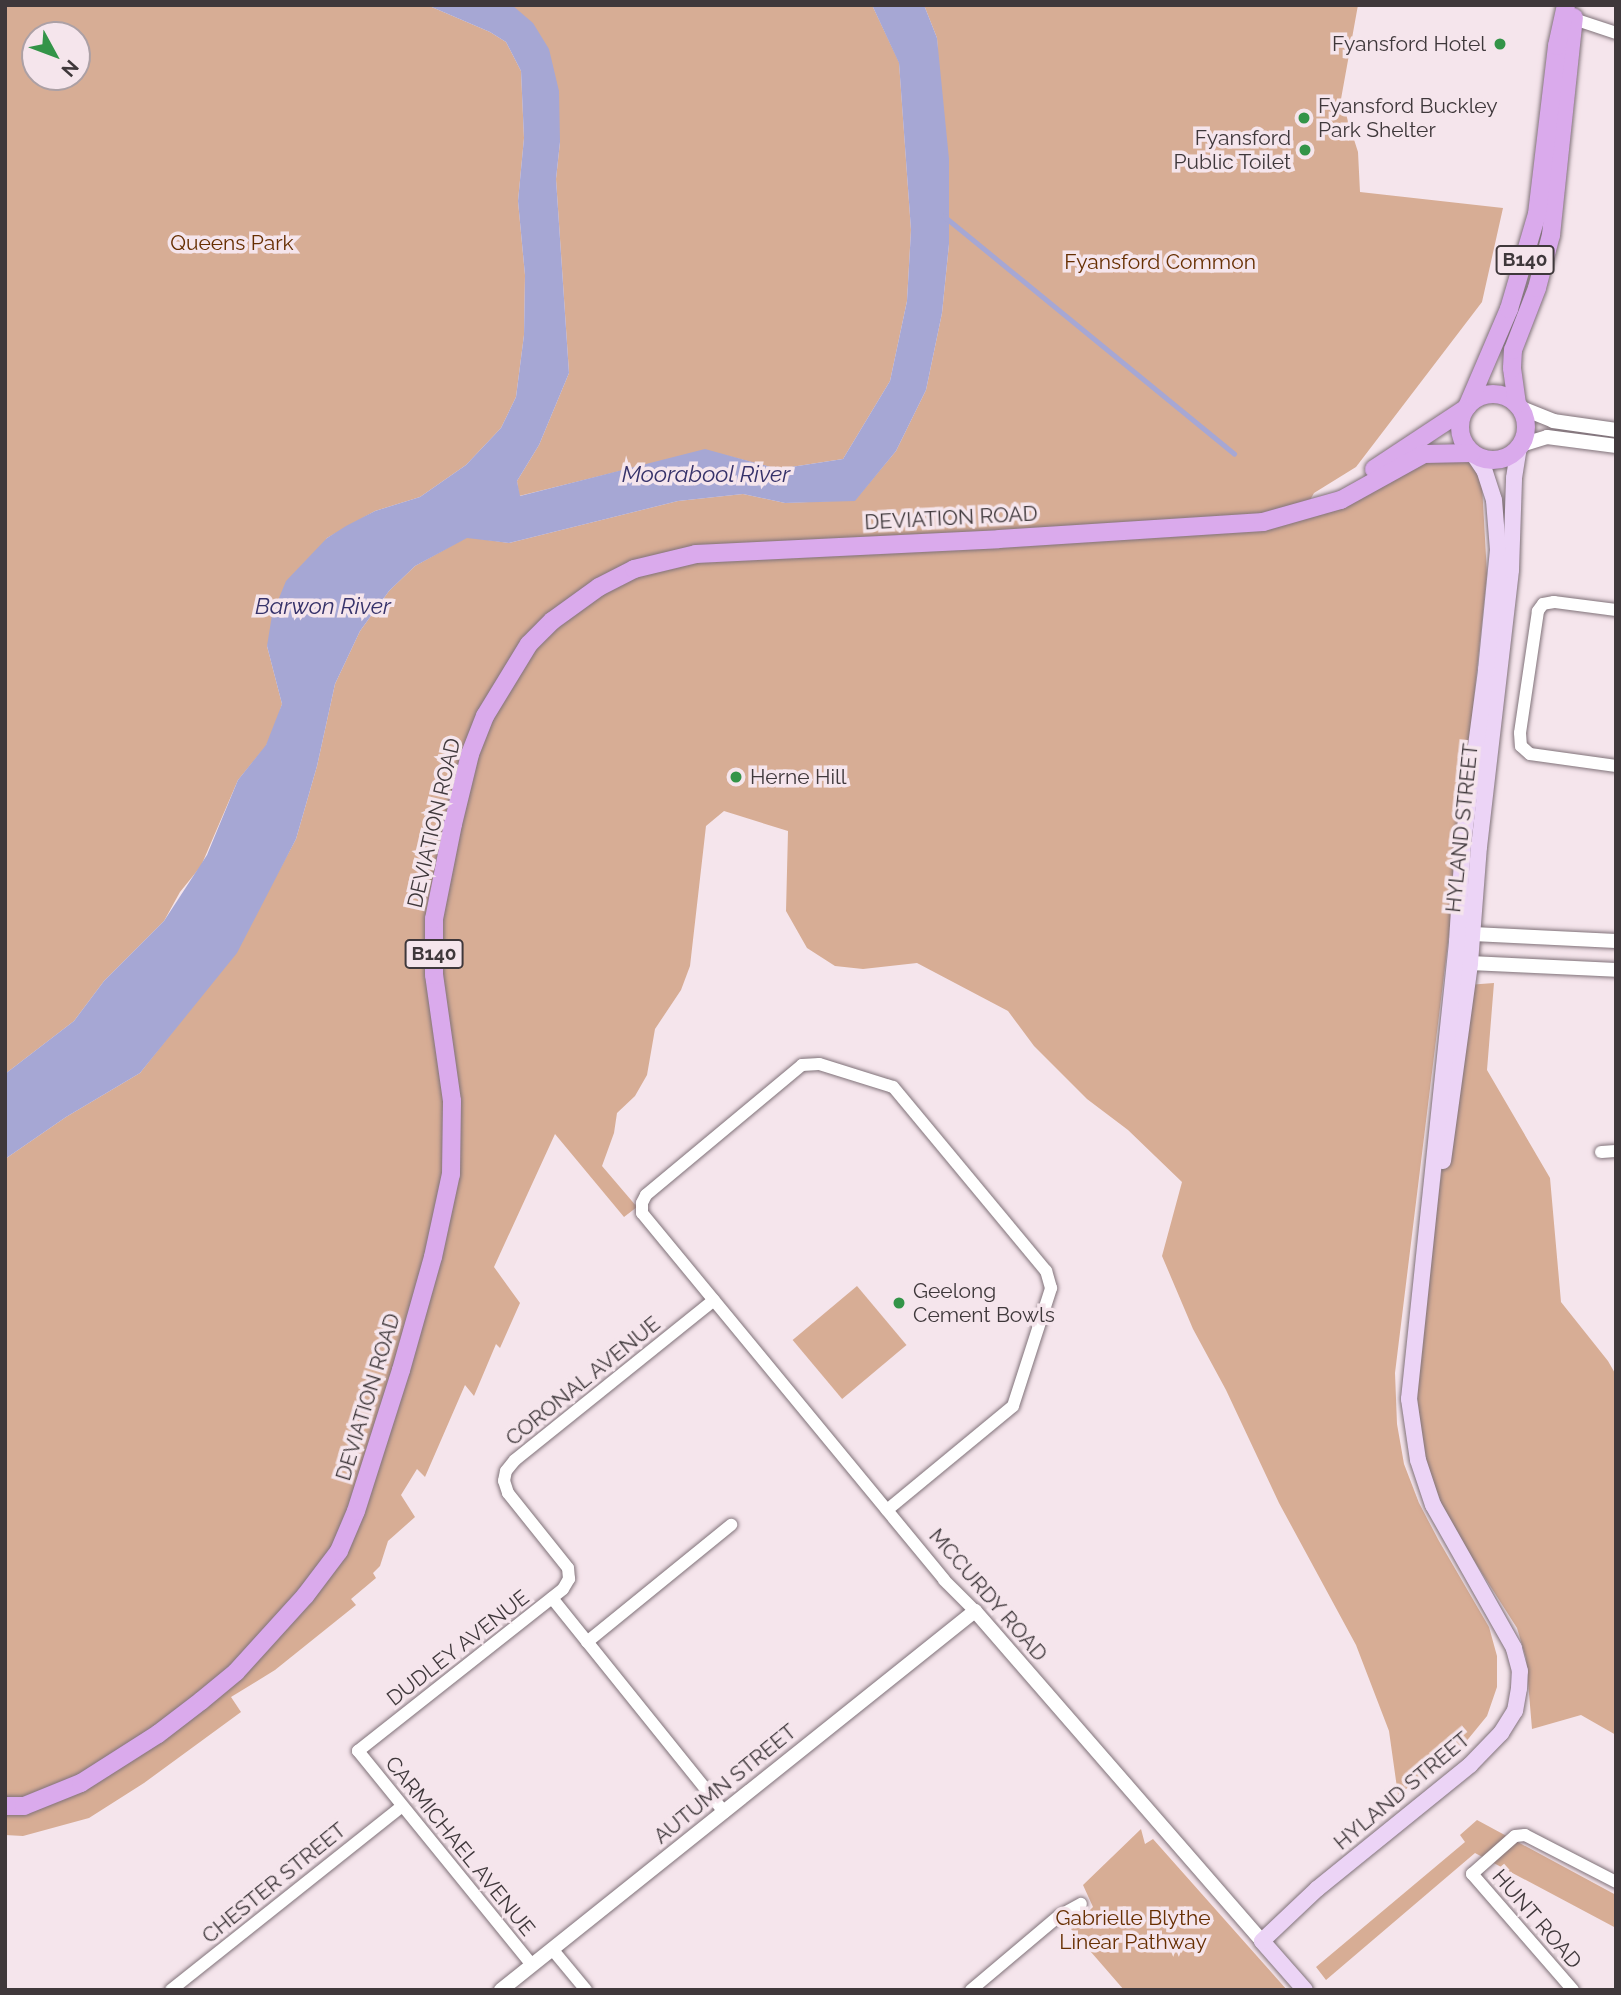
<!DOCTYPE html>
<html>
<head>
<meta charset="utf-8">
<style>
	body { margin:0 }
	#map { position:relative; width:1621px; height:1995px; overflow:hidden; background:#f5e5ec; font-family:Raleway,sans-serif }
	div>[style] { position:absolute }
	.green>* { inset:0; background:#d7ad95; transform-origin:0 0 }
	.water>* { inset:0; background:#a6a7d4 }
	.stream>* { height:4.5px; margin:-2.25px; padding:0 2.25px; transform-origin:2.25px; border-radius:2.25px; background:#a6a7d4 }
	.roads { filter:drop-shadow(0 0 2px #807279) drop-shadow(0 0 2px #807279) }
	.minor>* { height:12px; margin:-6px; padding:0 6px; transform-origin:6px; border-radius:6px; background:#fff }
	.tertiary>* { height:14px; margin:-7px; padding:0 7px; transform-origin:7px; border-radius:7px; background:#fff }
	.secondary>* { height:16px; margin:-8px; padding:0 8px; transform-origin:8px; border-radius:8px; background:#ecd4f6 }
	.primary>* { height:18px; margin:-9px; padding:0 9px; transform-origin:9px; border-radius:9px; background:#daaaec }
	.primary>.ring { margin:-9px; padding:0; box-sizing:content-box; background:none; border:18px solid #daaaec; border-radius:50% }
	.dots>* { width:19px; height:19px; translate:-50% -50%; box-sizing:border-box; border:4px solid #f5e5ec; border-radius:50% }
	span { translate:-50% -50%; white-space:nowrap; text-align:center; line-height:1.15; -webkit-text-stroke:7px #f5e5ec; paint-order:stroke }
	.shield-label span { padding:2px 5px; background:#f5e5ec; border:2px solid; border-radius:5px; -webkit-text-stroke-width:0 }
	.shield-label { font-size:19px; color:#3f383b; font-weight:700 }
	.poi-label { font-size:21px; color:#3f383b }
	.right { translate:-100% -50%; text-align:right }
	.left { translate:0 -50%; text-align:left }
	.park-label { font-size:21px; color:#672f02 }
	.street-label { font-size:21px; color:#3f383b }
	.water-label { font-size:23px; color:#36326a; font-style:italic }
	.frame { position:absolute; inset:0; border:7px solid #3f383b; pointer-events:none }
	.north { position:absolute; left:21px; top:21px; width:70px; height:70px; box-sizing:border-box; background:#f5e5ec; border:2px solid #aca0a5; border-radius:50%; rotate:131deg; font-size:19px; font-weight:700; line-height:28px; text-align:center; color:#3f383b }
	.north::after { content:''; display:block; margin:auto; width:24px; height:32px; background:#339448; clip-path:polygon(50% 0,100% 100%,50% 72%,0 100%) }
</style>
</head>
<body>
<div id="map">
	<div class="green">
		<div style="clip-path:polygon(evenodd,5px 5px,427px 5px,490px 32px,506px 42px,521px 71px,524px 138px,518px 201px,525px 275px,524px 335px,516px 397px,501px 428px,466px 465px,420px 497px,375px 511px,327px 538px,267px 646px,282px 704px,275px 726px,266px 746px,238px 780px,201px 866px,180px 892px,164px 921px,104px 981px,74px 1021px,5px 1074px,5px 5px,35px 35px,77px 35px,77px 77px,35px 77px,35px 35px)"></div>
		<div style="clip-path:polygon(512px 5px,872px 5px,899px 62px,911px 230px,907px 301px,890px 381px,843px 459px,778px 469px,705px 450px,519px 496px,517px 481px,539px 445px,569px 373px,556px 179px,560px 142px)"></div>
		<div style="clip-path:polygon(924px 5px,1358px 5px,1341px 99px,1358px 152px,1360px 192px,1503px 208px,1482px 302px,1356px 467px,1314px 493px,1305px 509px,1411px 460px,1472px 453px,1482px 485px,1487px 574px,1451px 918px,1395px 1373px,1397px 1424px,1404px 1464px,1419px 1503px,1439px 1541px,1489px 1627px,1497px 1656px,1497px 1687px,1487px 1716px,1460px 1749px,1398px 1795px,1389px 1731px,1356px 1645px,1279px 1503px,1226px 1390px,1193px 1329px,1162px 1256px,1182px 1182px,1128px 1130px,1087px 1099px,1034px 1046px,1008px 1011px,917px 963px,863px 969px,835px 966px,807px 948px,786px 911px,788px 831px,724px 811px,706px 826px,690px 966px,681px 990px,655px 1029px,647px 1075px,635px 1096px,617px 1113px,614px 1133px,602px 1166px,637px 1207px,624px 1217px,555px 1134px,494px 1267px,520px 1303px,500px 1348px,496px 1344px,474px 1396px,465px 1385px,425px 1477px,417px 1469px,401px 1495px,415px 1517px,388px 1541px,380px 1566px,373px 1573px,376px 1578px,351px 1599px,356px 1605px,275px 1670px,231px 1697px,241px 1712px,144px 1783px,89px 1818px,23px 1836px,5px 1835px,5px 1159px,66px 1117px,140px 1073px,181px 1021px,267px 893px,296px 839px,317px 766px,335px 684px,360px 631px,389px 591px,415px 566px,467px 537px,509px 543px,678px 501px,743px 494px,785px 503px,855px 500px,896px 451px,926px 390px,942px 313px,949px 244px,937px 38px)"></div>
		<div style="clip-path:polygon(1494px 983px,1487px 1070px,1550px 1178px,1561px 1302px,1608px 1361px,1616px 1375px,1616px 1735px,1581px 1715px,1532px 1729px,1526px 1658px,1517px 1628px,1450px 1523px,1424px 1463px,1417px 1394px,1432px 1242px,1467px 985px)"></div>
		<div style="left:857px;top:1286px;width:77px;height:84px;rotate:50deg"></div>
		<div style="clip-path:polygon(1477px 1820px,1616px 1895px,1616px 1928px,1475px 1853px,1326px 1980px,1316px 1967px,1465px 1842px,1460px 1835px)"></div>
		<div style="clip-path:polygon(1141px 1829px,1145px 1844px,1153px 1839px,1287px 1990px,1124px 1990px,1071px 1929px,1093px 1907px,1083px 1885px)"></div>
	</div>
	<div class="water">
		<div style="clip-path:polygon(427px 5px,512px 5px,533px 23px,549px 49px,559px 91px,560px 142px,556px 179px,569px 373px,539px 445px,517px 481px,520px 496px,705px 449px,778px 469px,843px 459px,890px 381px,907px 301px,911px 230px,899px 63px,872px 5px,924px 5px,937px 38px,949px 159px,949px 244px,942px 313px,926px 390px,896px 451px,855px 501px,785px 503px,743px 494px,678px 501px,509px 543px,467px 538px,415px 566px,389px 591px,360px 631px,335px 684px,317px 766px,296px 839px,237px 953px,140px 1073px,66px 1117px,5px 1159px,5px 1074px,74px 1021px,104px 981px,164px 921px,207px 855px,238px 780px,266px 745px,282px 704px,267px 646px,272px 615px,286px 581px,327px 538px,346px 526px,375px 511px,420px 497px,466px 465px,501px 428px,516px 397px,524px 335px,525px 275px,518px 201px,524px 138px,521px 71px,506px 42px,490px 32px)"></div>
	</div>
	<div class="stream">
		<div style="left:944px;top:216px;width:375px;rotate:39.3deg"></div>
	</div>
	<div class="roads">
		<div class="minor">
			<div style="left:1574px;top:19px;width:44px;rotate:18.4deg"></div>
			<div style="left:1616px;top:610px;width:63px;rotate:-172.6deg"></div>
			<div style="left:1554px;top:602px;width:11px;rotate:170deg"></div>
			<div style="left:1543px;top:604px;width:9px;rotate:126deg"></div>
			<div style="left:1538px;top:611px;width:123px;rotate:98.4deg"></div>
			<div style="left:1520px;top:733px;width:13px;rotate:86deg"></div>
			<div style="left:1521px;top:746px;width:12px;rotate:42deg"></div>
			<div style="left:1530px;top:754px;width:87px;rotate:7.9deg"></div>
			<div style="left:1601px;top:1152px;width:15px;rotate:-4deg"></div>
			<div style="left:887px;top:1510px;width:163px;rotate:-39.5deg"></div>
			<div style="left:1013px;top:1406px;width:124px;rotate:-72.1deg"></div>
			<div style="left:1051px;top:1288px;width:18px;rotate:-106deg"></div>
			<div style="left:1046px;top:1271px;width:239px;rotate:-129.7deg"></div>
			<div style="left:893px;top:1087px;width:77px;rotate:-162.7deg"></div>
			<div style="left:819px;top:1064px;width:17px;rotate:177deg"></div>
			<div style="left:802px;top:1065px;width:203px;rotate:140.2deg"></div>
			<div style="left:646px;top:1195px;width:9px;rotate:117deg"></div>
			<div style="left:642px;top:1203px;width:10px;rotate:90deg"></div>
			<div style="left:642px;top:1213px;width:475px;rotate:50.5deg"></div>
			<div style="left:944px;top:1580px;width:44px;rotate:45deg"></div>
			<div style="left:552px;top:1598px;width:275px;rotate:51.2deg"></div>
			<div style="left:587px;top:1642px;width:186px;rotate:-39.1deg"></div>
			<div style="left:552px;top:1949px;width:53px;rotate:50.3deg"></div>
			<div style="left:532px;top:1965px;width:276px;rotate:-129.1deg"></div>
			<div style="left:358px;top:1751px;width:261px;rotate:-38.3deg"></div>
			<div style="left:563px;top:1589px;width:12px;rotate:-59deg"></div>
			<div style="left:569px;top:1579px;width:11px;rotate:-95deg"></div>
			<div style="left:568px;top:1568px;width:96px;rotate:-128.7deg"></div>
			<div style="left:508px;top:1493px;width:13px;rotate:-108deg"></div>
			<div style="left:504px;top:1481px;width:10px;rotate:-79deg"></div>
			<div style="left:506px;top:1471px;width:14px;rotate:-51deg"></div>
			<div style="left:515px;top:1460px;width:255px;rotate:-38.8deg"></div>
			<div style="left:171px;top:1990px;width:295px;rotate:-38.5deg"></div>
			<div style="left:971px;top:1990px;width:115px;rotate:-40.1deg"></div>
			<div style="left:1059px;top:1916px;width:25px;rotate:-29deg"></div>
			<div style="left:1573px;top:1990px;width:154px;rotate:-131deg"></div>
			<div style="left:1472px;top:1874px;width:57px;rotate:-41.5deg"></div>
			<div style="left:1515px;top:1836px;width:10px;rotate:-6deg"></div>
			<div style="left:1525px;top:1835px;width:102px;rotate:27.3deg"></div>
		</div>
		<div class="tertiary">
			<div style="left:1519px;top:407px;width:37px;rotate:22deg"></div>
			<div style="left:1553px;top:421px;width:64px;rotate:8.1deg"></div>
			<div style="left:1521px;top:445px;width:27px;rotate:-17deg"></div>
			<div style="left:1547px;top:437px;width:70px;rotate:7.4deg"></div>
			<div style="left:1473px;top:934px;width:143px;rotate:2.8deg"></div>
			<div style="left:1470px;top:963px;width:146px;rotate:2.7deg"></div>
			<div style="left:501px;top:1990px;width:607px;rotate:-38.65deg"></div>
			<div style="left:975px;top:1611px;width:437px;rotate:49deg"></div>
		</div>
		<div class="secondary">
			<div style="left:1443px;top:1161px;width:200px;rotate:-82.2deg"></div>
			<div style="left:1470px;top:963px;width:116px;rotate:-85.6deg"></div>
			<div style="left:1479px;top:847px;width:279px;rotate:-83.4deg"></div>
			<div style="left:1511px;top:570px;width:92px;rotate:-88.1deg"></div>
			<div style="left:1514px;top:478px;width:31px;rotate:-81deg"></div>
			<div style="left:1305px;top:1990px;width:65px;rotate:-131.3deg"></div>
			<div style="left:1262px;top:1941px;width:76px;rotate:-43.4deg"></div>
			<div style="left:1317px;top:1889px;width:197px;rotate:-39deg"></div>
			<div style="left:1470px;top:1765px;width:45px;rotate:-45.9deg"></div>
			<div style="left:1501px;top:1733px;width:26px;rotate:-58deg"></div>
			<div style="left:1515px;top:1711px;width:23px;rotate:-80deg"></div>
			<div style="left:1519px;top:1688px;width:17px;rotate:-87deg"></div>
			<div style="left:1520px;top:1671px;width:24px;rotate:-105deg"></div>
			<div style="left:1514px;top:1648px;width:164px;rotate:-119.5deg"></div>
			<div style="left:1433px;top:1505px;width:47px;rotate:-108.4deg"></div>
			<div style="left:1418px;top:1460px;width:62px;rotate:-98.4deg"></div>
			<div style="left:1409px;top:1399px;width:460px;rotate:-84deg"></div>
			<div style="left:1457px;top:942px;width:99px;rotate:-86.5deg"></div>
			<div style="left:1463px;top:843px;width:175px;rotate:-82.4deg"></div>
			<div style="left:1486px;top:670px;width:121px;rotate:-84.3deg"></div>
			<div style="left:1498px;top:550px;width:50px;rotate:-94.6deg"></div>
			<div style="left:1494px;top:500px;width:32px;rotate:-108deg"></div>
			<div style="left:1484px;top:470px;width:18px;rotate:-124deg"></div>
		</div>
		<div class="primary">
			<div class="ring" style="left:1460px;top:394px;width:48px;height:48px"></div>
			<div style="left:1517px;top:404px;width:36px;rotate:-98deg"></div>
			<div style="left:1512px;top:368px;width:18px;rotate:-87deg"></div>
			<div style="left:1513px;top:350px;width:66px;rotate:-68.8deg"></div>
			<div style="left:1537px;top:288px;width:55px;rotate:-75.2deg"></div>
			<div style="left:1551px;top:235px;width:219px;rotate:-84deg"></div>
			<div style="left:1467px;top:407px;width:107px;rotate:-66.8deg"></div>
			<div style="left:1509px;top:309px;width:99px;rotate:-73.6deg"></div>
			<div style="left:1537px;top:214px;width:169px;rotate:-83.2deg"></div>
			<div style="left:1557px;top:46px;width:42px;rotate:-77.6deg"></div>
			<div style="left:1374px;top:469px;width:109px;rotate:-33.4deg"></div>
			<div style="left:5px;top:1806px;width:19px"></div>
			<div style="left:24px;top:1806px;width:61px;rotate:-22deg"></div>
			<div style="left:81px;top:1783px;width:91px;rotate:-32.5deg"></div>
			<div style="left:158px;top:1734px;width:54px;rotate:-37.5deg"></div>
			<div style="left:201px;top:1701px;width:45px;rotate:-39.6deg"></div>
			<div style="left:236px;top:1672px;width:103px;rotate:-47.8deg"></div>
			<div style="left:305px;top:1596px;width:56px;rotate:-52.9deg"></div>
			<div style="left:339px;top:1551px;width:43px;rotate:-67deg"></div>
			<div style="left:356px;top:1511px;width:148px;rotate:-72.3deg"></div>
			<div style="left:401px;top:1370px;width:117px;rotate:-74.2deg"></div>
			<div style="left:433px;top:1257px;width:85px;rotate:-77.8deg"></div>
			<div style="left:451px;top:1174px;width:73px;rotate:-89.2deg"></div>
			<div style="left:452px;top:1101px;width:127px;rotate:-98.1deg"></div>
			<div style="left:434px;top:975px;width:56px;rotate:-90deg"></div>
			<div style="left:434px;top:919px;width:97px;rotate:-78.7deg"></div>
			<div style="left:453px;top:824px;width:72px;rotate:-76.3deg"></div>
			<div style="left:470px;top:754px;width:41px;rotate:-68.5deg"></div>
			<div style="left:485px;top:716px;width:84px;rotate:-58.6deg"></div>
			<div style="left:529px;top:644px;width:33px;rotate:-45deg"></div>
			<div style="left:552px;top:621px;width:58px;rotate:-35.9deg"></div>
			<div style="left:599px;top:587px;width:39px;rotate:-27deg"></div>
			<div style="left:634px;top:569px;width:64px;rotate:-13.6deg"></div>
			<div style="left:696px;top:554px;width:303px;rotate:-2.8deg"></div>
			<div style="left:999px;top:539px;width:265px;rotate:-3.7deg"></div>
			<div style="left:1263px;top:522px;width:81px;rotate:-15.8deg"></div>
			<div style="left:1341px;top:500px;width:95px;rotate:-29deg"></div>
			<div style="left:1424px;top:454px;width:48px;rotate:-1.2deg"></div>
		</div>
	</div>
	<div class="dots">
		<div style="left:1500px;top:44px;background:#339448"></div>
		<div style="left:1304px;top:118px;background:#339448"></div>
		<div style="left:1305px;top:150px;background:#339448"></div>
		<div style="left:736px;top:777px;background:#339448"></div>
		<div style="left:899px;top:1303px;background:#339448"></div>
	</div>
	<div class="shield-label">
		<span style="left:1525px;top:260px">B140</span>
		<span style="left:434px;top:954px">B140</span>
	</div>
	<div class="poi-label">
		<span class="right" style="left:1486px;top:44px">Fyansford Hotel</span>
		<span class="left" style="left:1318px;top:118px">Fyansford Buckley<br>Park Shelter</span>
		<span class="right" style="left:1291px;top:150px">Fyansford<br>Public Toilet</span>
		<span class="left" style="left:750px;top:777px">Herne Hill</span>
		<span class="left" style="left:913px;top:1303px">Geelong<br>Cement Bowls</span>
	</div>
	<div class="park-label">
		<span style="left:232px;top:243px">Queens Park</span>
		<span style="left:1160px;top:262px">Fyansford Common</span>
		<span style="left:1133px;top:1930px">Gabrielle Blythe<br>Linear Pathway</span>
	</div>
	<div class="street-label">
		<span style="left:951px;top:518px;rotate:-3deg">DEVIATION ROAD</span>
		<span style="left:434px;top:823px;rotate:-77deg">DEVIATION ROAD</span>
		<span style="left:1462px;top:828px;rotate:-84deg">HYLAND STREET</span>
		<span style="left:583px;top:1381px;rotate:-39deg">CORONAL AVENUE</span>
		<span style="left:368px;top:1397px;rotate:-73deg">DEVIATION ROAD</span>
		<span style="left:988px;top:1595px;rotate:49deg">MCCURDY ROAD</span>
		<span style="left:458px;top:1648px;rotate:-38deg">DUDLEY AVENUE</span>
		<span style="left:725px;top:1784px;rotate:-39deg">AUTUMN STREET</span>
		<span style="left:1402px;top:1791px;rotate:-40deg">HYLAND STREET</span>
		<span style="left:460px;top:1846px;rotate:51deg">CARMICHAEL AVENUE</span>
		<span style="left:274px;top:1883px;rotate:-39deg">CHESTER STREET</span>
		<span style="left:1537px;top:1919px;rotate:49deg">HUNT ROAD</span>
	</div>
	<div class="water-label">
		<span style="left:706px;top:474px">Moorabool River</span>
		<span style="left:323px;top:606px">Barwon River</span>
	</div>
	<div class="frame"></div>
	<div class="north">N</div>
</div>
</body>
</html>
